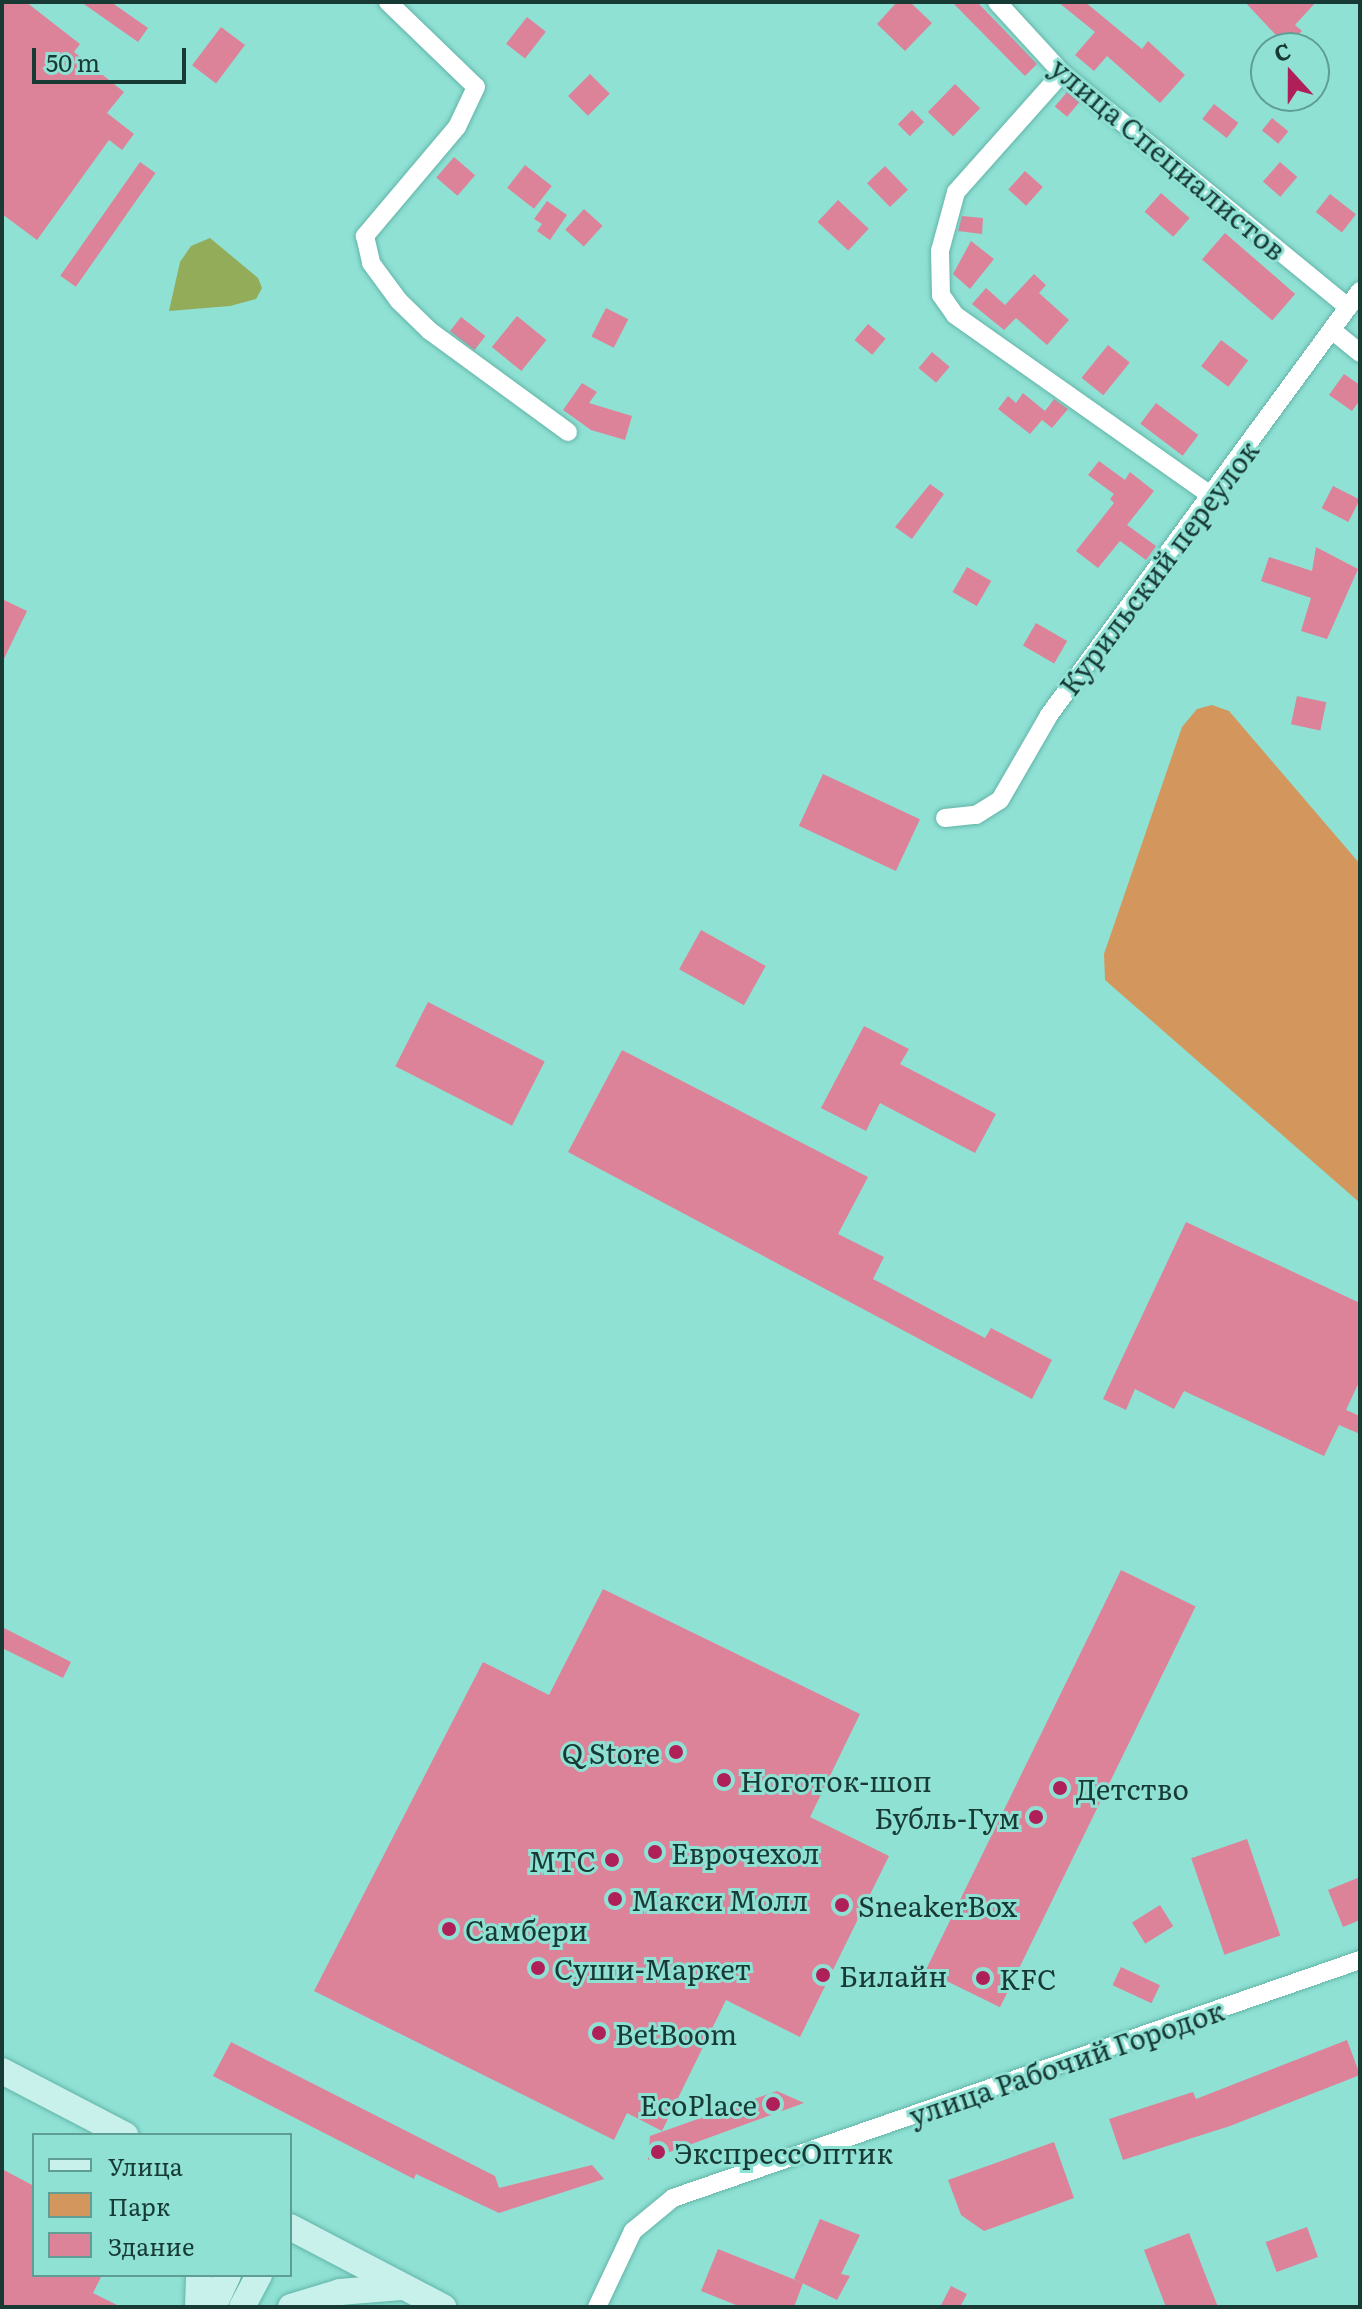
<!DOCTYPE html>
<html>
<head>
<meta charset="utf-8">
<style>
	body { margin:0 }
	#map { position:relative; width:1362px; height:2309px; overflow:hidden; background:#8fe1d4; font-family:Literata,serif }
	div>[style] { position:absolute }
	.green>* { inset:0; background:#d3965d }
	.water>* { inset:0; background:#93ac59 }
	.building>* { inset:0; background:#dc839a; transform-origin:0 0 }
	.roads { filter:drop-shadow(0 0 2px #63b4a8) drop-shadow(0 0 2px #63b4a8) }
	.minor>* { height:18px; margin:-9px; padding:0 9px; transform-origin:9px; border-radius:9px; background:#fff }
	.secondary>* { height:26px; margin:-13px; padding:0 13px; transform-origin:13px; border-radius:13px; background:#c8f1ec }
	.dots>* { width:22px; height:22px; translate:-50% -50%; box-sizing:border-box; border:4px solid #8fe1d4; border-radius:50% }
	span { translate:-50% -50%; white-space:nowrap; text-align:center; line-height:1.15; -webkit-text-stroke:6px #8fe1d4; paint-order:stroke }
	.street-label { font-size:28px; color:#183a35 }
	.poi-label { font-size:28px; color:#183a35 }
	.right { translate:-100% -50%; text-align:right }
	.left { translate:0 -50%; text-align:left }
	.frame { position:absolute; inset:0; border:4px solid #183a35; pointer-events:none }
	.legend { position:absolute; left:32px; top:2133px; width:260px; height:144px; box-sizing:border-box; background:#8fe1d4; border:2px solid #5f9e94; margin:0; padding:10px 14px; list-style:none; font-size:24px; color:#183a35 }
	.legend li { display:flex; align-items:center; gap:16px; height:40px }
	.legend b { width:40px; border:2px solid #5f9e94 }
	.north { position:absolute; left:1250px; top:32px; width:80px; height:80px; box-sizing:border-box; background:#8fe1d4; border:2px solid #5f9e94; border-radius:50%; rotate:339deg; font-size:22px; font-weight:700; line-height:32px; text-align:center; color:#183a35 }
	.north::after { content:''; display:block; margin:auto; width:28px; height:36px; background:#af2059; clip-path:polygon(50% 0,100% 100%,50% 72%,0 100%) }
	.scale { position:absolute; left:32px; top:48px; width:154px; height:36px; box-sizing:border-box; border:4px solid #183a35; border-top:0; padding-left:10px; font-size:24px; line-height:28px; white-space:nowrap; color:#183a35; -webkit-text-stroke:6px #8fe1d4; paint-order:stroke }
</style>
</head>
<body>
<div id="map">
	<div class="green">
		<div style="clip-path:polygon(1212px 705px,1229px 711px,1360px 864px,1359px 1202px,1105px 980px,1104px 954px,1182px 727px,1197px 709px)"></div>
	</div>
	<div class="water">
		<div style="clip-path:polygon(210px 238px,258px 278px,262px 288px,256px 299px,230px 306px,169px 311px,180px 262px,191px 246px)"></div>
	</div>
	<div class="building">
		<div style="clip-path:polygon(2px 2px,26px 2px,80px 44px,74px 52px,124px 92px,107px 113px,134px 134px,122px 150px,109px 140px,37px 240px,2px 214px)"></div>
		<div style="clip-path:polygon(81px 2px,111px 2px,148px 28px,138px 42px)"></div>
		<div style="clip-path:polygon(897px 2px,910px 2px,932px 23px,905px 51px,877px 24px)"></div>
		<div style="clip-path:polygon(952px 2px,977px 2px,1037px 64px,1025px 76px)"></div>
		<div style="clip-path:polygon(1058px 2px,1085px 2px,1142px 49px,1148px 41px,1185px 75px,1160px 103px,1107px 56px,1094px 71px,1075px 55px,1095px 32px)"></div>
		<div style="clip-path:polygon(1245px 2px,1316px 2px,1295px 25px,1302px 31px,1287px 47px)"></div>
		<div style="left:527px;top:17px;width:24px;height:34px;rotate:38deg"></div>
		<div style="left:221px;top:27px;width:30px;height:48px;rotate:37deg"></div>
		<div style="left:590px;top:74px;width:28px;height:31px;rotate:45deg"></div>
		<div style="left:955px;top:84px;width:35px;height:39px;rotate:44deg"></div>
		<div style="left:1067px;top:92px;width:16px;height:19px;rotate:40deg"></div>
		<div style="left:1214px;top:104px;width:31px;height:19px;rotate:38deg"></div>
		<div style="left:912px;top:110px;width:17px;height:20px;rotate:45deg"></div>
		<div style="left:1272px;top:118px;width:21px;height:16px;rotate:39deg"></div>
		<div style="left:454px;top:157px;width:28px;height:27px;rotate:41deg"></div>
		<div style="left:140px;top:162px;width:19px;height:139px;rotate:35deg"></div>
		<div style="left:1280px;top:162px;width:23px;height:26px;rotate:41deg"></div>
		<div style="left:525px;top:165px;width:34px;height:29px;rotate:38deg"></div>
		<div style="left:885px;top:166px;width:33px;height:25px;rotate:46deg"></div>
		<div style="left:1025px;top:171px;width:24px;height:25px;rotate:42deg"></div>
		<div style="left:1161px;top:193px;width:38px;height:25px;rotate:41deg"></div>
		<div style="left:1330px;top:194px;width:33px;height:23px;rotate:38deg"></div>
		<div style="left:838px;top:200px;width:42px;height:30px;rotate:43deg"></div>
		<div style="clip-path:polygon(547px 201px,567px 215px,550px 240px,537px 231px,542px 224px,534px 219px)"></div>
		<div style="left:584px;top:209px;width:25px;height:28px;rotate:42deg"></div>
		<div style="clip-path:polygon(962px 216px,983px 218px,982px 234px,958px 231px)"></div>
		<div style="left:1225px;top:233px;width:93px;height:35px;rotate:41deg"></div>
		<div style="clip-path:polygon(971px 241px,994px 259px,970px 289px,953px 274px)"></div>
		<div style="clip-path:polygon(1034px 274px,1046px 285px,1039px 293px,1069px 320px,1047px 345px,1016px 318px,1004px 330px,972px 304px,986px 288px,1005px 305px)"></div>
		<div style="left:606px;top:308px;width:25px;height:32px;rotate:27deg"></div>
		<div style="left:517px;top:316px;width:38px;height:40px;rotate:39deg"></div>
		<div style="left:461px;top:317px;width:31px;height:18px;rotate:38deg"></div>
		<div style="left:868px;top:324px;width:23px;height:21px;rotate:40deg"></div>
		<div style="left:1221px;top:340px;width:34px;height:33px;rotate:37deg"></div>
		<div style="left:1108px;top:345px;width:28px;height:42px;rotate:39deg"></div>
		<div style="left:932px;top:352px;width:23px;height:21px;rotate:40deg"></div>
		<div style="clip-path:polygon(1344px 374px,1360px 385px,1360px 400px,1352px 411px,1329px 395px)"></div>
		<div style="clip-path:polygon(582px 383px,597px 392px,589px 403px,632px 416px,625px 440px,591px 430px,563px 410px)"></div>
		<div style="clip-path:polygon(1023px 393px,1045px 411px,1054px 399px,1068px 409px,1052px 428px,1042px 420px,1030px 434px,998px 409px,1008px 396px,1016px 403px)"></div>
		<div style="left:1156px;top:403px;width:53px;height:26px;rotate:37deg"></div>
		<div style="clip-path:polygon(1099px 461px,1125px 480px,1130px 472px,1154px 491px,1127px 525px,1156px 546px,1146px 560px,1120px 541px,1098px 568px,1076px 551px,1114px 503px,1110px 499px,1114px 494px,1088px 475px)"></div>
		<div style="clip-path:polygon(930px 484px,944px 494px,912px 539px,895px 527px)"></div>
		<div style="left:1333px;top:486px;width:30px;height:25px;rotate:27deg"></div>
		<div style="clip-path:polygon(1316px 547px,1358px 569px,1327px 639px,1301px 631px,1311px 598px,1261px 581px,1269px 557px,1312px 571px)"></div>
		<div style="left:967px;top:567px;width:28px;height:29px;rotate:30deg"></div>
		<div style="clip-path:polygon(2px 599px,27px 611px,2px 663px)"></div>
		<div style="left:1036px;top:623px;width:36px;height:26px;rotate:30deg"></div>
		<div style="left:1297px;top:696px;width:30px;height:29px;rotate:12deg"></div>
		<div style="left:823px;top:774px;width:107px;height:57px;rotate:25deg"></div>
		<div style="left:701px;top:930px;width:74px;height:45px;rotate:29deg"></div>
		<div style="left:428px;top:1002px;width:131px;height:72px;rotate:27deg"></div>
		<div style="clip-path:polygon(864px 1026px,909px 1049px,900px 1064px,996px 1114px,975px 1153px,880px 1103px,866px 1131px,821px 1108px)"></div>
		<div style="clip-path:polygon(622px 1050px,868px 1177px,838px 1234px,884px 1257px,873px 1279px,985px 1338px,991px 1328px,1052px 1360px,1032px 1399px,568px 1152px)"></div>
		<div style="clip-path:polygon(1186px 1222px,1360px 1303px,1360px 1380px,1346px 1410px,1360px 1416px,1360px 1434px,1339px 1425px,1324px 1456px,1184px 1391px,1174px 1409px,1135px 1389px,1126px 1410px,1103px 1399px)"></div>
		<div style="left:1121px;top:1570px;width:83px;height:446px;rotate:26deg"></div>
		<div style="clip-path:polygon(603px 1589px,860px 1714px,810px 1817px,889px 1856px,800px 2037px,726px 2000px,662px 2131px,627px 2113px,614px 2140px,314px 1991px,483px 1662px,549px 1695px)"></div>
		<div style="clip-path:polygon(2px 1627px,71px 1662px,63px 1678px,2px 1648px)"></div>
		<div style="left:1247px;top:1839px;width:102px;height:59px;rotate:71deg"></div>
		<div style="clip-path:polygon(1360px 1877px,1360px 1920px,1343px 1927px,1328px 1890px)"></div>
		<div style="left:1160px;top:1905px;width:25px;height:33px;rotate:58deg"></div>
		<div style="left:1121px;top:1967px;width:43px;height:20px;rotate:25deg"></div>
		<div style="clip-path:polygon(1347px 2040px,1360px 2075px,1230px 2126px,1123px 2160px,1109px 2119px,1193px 2092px,1196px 2099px)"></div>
		<div style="clip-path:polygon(231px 2042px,495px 2176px,499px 2188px,592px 2165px,604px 2179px,499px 2213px,416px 2174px,414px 2179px,213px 2076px)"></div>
		<div style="clip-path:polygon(777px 2091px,804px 2103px,648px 2160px,650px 2136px)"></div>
		<div style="clip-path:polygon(1054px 2142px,1074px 2198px,984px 2231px,961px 2215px,948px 2180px)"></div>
		<div style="clip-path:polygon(2px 2169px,34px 2186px,34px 2275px,102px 2275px,93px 2293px,121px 2307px,2px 2307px)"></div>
		<div style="clip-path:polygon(820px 2219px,860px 2235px,841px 2274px,850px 2276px,837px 2300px,794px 2279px)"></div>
		<div style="left:1307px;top:2227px;width:32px;height:44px;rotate:70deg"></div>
		<div style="clip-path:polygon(1189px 2233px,1218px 2307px,1166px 2307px,1144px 2250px)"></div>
		<div style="clip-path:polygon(718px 2249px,803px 2283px,794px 2307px,741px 2307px,701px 2291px)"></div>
		<div style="clip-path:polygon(951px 2286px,967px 2294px,960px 2307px,940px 2307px)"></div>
	</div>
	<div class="roads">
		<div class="minor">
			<div style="left:388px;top:2px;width:122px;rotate:44deg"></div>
			<div style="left:476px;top:87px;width:44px;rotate:115.4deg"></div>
			<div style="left:457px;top:127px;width:143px;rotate:130.2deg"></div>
			<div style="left:365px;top:236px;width:28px;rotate:77deg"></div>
			<div style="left:371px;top:263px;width:47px;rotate:53.6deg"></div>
			<div style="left:399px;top:301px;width:43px;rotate:44.1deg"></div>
			<div style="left:430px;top:331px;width:171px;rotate:36.2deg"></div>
			<div style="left:997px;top:2px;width:96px;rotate:47.5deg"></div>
			<div style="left:1062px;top:73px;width:370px;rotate:39.3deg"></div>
			<div style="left:1062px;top:73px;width:159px;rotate:131.7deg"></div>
			<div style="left:956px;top:192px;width:61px;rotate:105.2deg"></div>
			<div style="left:940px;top:251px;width:44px;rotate:88.7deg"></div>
			<div style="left:941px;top:295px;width:24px;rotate:55deg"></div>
			<div style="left:955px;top:315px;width:311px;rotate:35.2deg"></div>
			<div style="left:1333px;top:331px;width:35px;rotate:39deg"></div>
			<div style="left:945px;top:818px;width:31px;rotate:-6deg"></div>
			<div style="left:976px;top:815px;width:28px;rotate:-32deg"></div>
			<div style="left:1000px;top:800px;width:98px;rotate:-60deg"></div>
			<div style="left:1049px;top:715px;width:526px;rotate:-53.74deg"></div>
			<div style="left:597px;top:2307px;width:84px;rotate:-64.7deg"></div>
			<div style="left:633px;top:2231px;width:52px;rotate:-39.5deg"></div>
			<div style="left:673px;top:2198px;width:727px;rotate:-19.11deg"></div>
		</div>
		<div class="secondary">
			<div style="left:2px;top:2071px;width:139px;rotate:27.5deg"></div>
			<div style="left:290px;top:2227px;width:173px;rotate:27.6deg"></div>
			<div style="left:198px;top:2307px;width:32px;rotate:-88deg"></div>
			<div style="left:213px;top:2307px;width:35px;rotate:-65deg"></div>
			<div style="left:242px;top:2307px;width:36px;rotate:-62deg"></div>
			<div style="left:291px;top:2307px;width:51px;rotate:-17deg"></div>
			<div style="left:340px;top:2292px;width:61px;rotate:-4.7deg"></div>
		</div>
	</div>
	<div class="dots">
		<div style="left:676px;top:1752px;background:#af2059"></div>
		<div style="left:724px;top:1780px;background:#af2059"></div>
		<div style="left:1060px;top:1788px;background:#af2059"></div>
		<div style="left:1036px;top:1817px;background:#af2059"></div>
		<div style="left:655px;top:1852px;background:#af2059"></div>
		<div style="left:612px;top:1860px;background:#af2059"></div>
		<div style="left:615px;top:1899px;background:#af2059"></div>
		<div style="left:842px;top:1905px;background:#af2059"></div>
		<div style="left:449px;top:1929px;background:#af2059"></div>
		<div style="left:538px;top:1968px;background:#af2059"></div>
		<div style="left:823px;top:1975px;background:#af2059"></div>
		<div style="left:983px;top:1978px;background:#af2059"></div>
		<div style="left:599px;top:2033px;background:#af2059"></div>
		<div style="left:773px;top:2104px;background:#af2059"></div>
		<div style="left:658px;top:2152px;background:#af2059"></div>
	</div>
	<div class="street-label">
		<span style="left:1169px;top:158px;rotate:40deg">улица Специалистов</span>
		<span style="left:1158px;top:567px;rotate:-53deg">Курильский переулок</span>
		<span style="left:1066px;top:2062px;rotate:-19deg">улица Рабочий Городок</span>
	</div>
	<div class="poi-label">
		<span class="right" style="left:660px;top:1752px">Q Store</span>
		<span class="left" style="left:740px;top:1780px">Ноготок-шоп</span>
		<span class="left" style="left:1076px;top:1788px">Детство</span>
		<span class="right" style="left:1020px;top:1817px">Бубль-Гум</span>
		<span class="left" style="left:671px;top:1852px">Еврочехол</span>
		<span class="right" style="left:596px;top:1860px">МТС</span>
		<span class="left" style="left:631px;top:1899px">Макси Молл</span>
		<span class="left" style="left:858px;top:1905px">SneakerBox</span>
		<span class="left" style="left:465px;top:1929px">Самбери</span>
		<span class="left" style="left:554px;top:1968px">Суши-Маркет</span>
		<span class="left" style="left:839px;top:1975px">Билайн</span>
		<span class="left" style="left:999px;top:1978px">KFC</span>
		<span class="left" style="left:615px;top:2033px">BetBoom</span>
		<span class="right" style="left:757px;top:2104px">EcoPlace</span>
		<span class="left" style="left:674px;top:2152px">ЭкспрессОптик</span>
	</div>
	<div class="frame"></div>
	<ul class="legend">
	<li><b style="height:10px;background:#c8f1ec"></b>Улица</li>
	<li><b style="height:22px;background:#d3965d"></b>Парк</li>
	<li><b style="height:22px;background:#dc839a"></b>Здание</li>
	</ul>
	<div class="north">С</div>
	<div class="scale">50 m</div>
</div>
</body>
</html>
